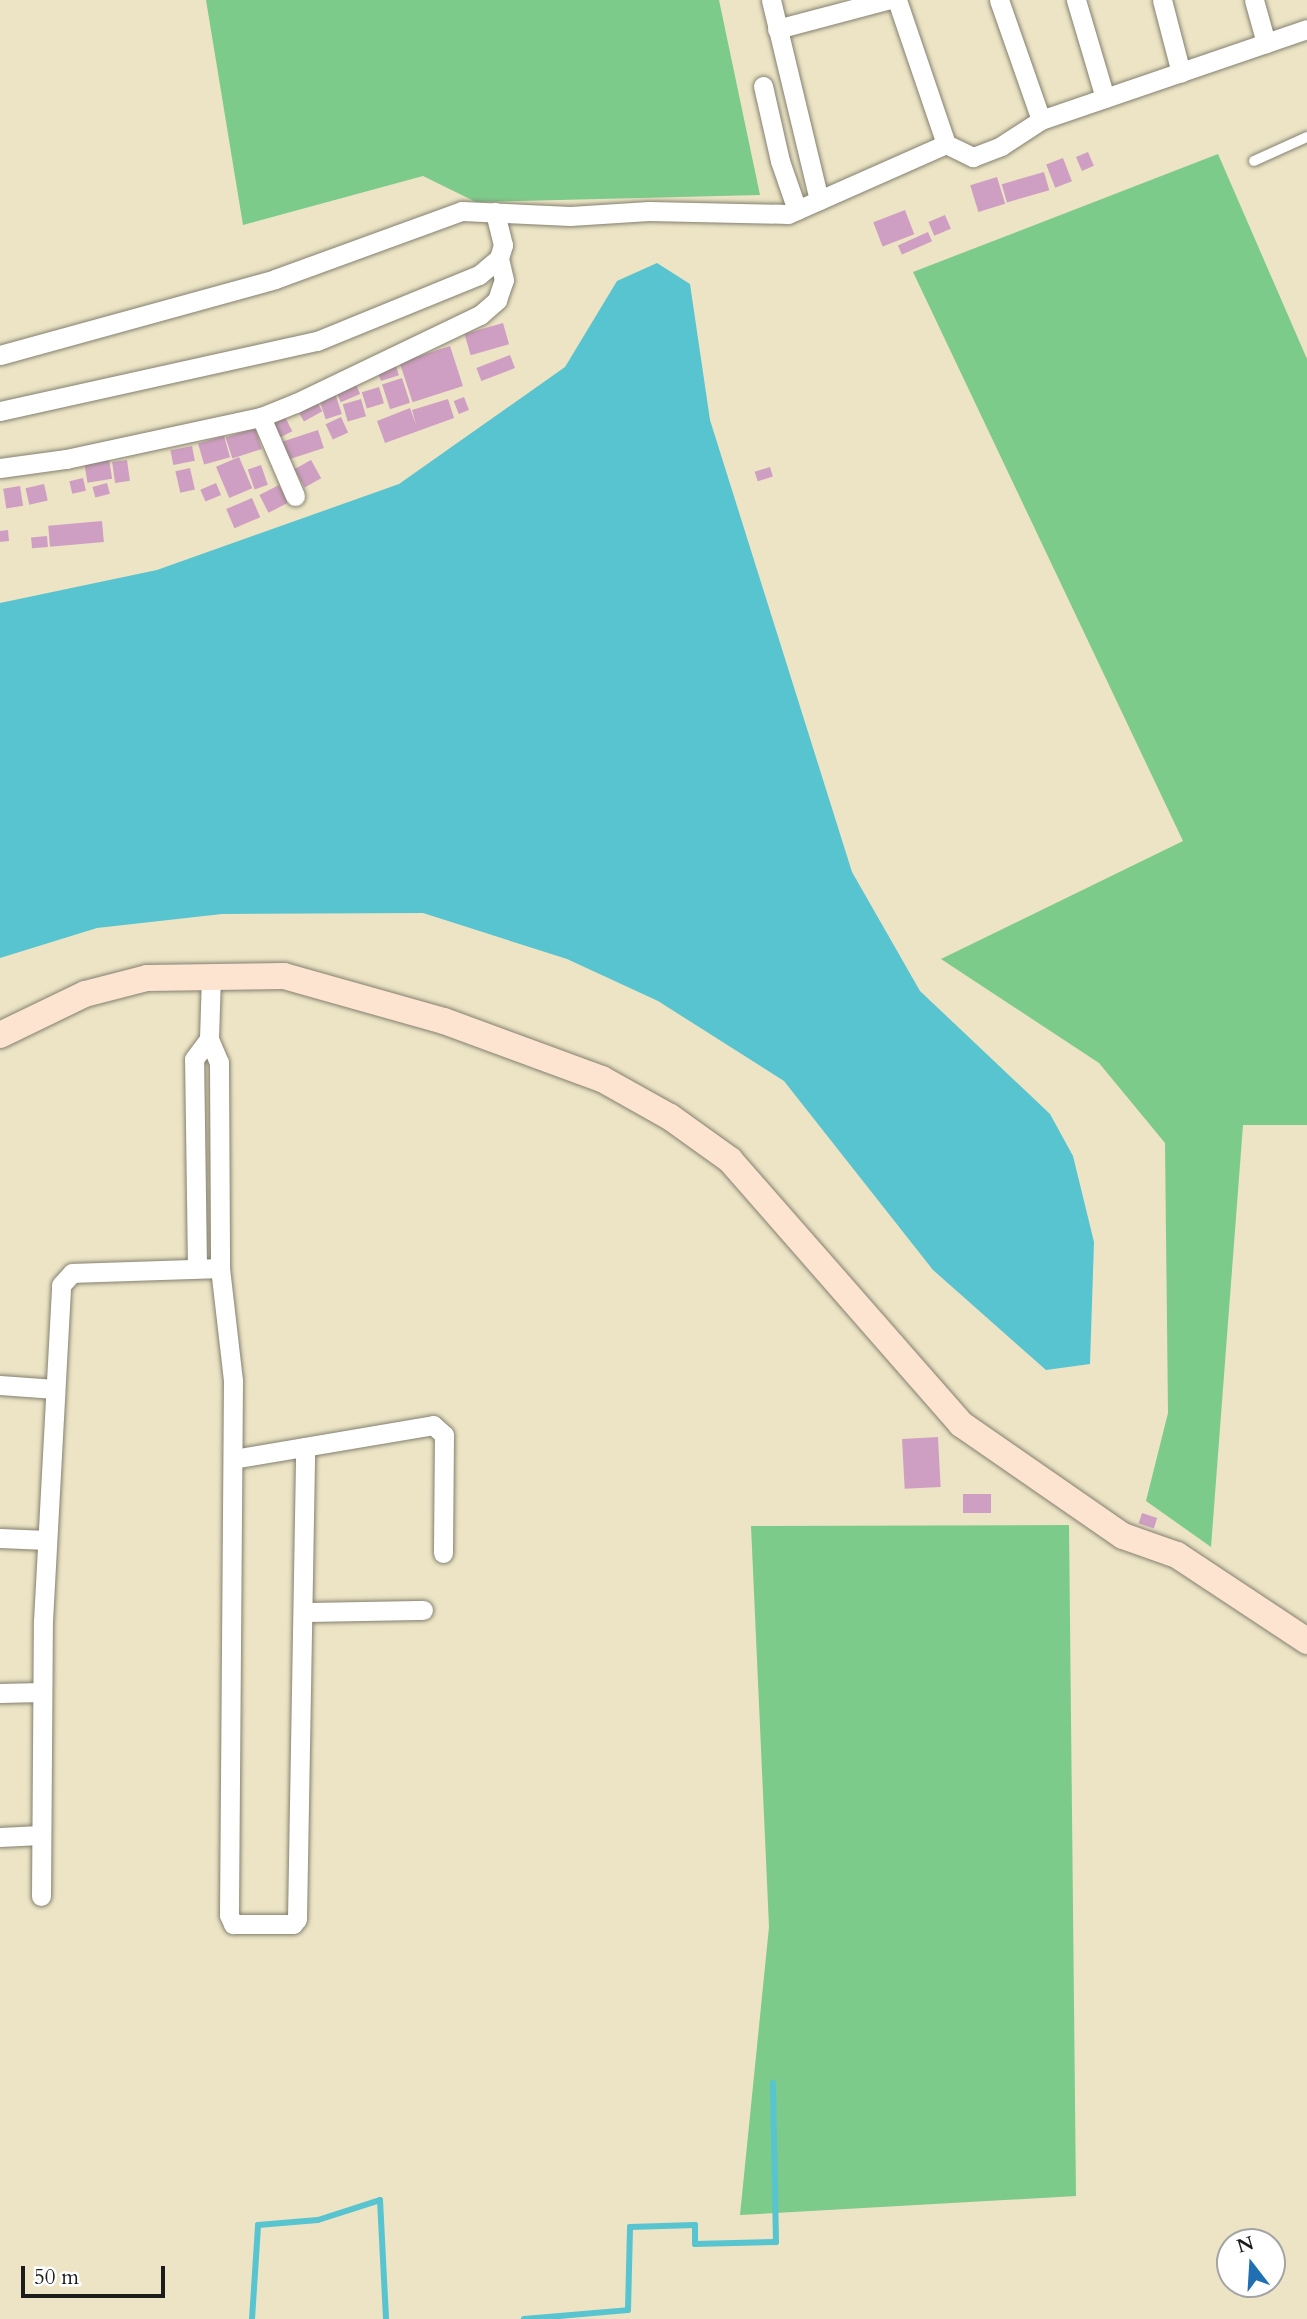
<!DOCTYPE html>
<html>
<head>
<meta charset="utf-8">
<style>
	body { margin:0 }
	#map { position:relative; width:1307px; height:2319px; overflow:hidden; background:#ece4c5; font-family:Cardo,serif }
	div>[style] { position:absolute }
	.green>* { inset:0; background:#7dcb8a }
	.water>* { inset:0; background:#57c4d0 }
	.stream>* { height:6px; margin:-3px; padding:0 3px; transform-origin:3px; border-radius:3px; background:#57c4d0 }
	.building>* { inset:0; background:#cf9fc3; transform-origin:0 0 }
	.roads { filter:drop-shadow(0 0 2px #848070) drop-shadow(0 0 2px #848070) }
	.lane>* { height:10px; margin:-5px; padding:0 5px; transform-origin:5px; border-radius:5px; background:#fff }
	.street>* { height:19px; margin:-9.5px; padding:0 9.5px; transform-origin:9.5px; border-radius:9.5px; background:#fff }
	.secondary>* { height:26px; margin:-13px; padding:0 13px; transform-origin:13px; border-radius:13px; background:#fde4d1 }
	span { translate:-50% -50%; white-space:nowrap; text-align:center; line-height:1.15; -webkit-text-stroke:5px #fff; paint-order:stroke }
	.north { position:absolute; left:1216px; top:2228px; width:70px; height:70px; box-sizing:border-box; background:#fff; border:2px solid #a4a4a4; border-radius:50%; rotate:343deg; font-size:19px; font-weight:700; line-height:28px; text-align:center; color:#1c1c1c }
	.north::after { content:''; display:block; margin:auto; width:24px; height:32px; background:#1f6fb2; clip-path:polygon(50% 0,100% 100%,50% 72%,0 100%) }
	.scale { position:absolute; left:21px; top:2266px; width:144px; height:32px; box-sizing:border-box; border:4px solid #1c1c1c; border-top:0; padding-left:9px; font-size:21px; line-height:24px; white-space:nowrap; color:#1c1c1c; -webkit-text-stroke:5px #fff; paint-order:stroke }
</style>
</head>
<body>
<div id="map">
	<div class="green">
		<div style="clip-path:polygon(206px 0,719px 0,760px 195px,476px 202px,423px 176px,243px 225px)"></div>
		<div style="clip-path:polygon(1218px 154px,1307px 359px,1307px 1125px,1243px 1125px,1211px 1547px,1146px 1501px,1168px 1413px,1165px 1143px,1099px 1063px,941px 959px,1183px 841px,913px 272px)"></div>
		<div style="clip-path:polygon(1069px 1525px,1076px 2196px,740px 2215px,769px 1927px,751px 1526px)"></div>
	</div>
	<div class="water">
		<div style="clip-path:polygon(657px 263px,690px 284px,710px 420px,852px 872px,920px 991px,1050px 1114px,1073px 1156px,1094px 1242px,1090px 1364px,1046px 1370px,933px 1270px,784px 1081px,658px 1001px,567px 959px,423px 913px,222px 914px,97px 928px,0 958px,0 603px,157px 570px,399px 484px,565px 367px,617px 281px)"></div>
	</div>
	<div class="stream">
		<div style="left:252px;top:2319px;width:94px;rotate:-86.3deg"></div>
		<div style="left:258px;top:2225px;width:60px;rotate:-4.8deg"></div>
		<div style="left:318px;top:2220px;width:65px;rotate:-17.9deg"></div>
		<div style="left:380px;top:2200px;width:119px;rotate:87.1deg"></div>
		<div style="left:524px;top:2319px;width:104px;rotate:-4.9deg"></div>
		<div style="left:628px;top:2310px;width:83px;rotate:-88.6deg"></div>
		<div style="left:630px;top:2227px;width:65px;rotate:-1.8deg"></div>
		<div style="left:695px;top:2225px;width:19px;rotate:90deg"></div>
		<div style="left:695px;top:2244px;width:81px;rotate:-1.4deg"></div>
		<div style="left:776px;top:2242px;width:159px;rotate:-91.1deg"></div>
	</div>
	<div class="building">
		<div style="left:1088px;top:152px;width:15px;height:13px;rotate:67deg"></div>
		<div style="left:1063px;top:158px;width:25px;height:18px;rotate:69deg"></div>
		<div style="left:1044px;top:172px;width:19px;height:44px;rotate:74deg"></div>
		<div style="left:997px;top:177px;width:28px;height:28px;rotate:73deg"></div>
		<div style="left:905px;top:210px;width:26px;height:34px;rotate:69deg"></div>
		<div style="left:945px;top:215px;width:15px;height:18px;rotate:67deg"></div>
		<div style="left:928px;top:232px;width:10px;height:33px;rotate:66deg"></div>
		<div style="left:503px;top:323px;width:22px;height:40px;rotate:74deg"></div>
		<div style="left:450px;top:346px;width:42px;height:53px;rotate:72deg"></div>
		<div style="left:510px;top:355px;width:14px;height:36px;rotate:69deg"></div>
		<div style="left:394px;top:360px;width:16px;height:19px;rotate:72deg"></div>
		<div style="left:402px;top:378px;width:26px;height:21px;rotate:72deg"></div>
		<div style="left:355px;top:382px;width:13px;height:21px;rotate:67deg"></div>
		<div style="left:379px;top:387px;width:17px;height:18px;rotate:73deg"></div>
		<div style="left:335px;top:393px;width:22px;height:17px;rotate:72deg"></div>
		<div style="left:464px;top:397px;width:14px;height:11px;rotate:69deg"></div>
		<div style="left:361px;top:399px;width:18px;height:19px;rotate:74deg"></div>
		<div style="clip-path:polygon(448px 399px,454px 418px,385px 443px,377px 421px,410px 408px,416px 425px,412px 410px)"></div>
		<div style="left:316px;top:400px;width:13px;height:21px;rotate:61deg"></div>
		<div style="left:285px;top:417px;width:16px;height:17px;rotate:63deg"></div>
		<div style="left:341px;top:417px;width:17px;height:17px;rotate:65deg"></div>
		<div style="left:255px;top:428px;width:22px;height:31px;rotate:72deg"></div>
		<div style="left:318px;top:430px;width:19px;height:41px;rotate:72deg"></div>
		<div style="left:224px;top:436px;width:22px;height:27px;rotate:74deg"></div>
		<div style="left:192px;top:446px;width:15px;height:22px;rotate:79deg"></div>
		<div style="left:239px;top:457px;width:34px;height:25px;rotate:67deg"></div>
		<div style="left:109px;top:459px;width:20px;height:25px;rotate:81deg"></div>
		<div style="left:127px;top:460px;width:21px;height:15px;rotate:82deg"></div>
		<div style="left:311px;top:460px;width:21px;height:19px;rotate:61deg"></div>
		<div style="left:261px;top:465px;width:21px;height:14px;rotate:71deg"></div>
		<div style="left:770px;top:467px;width:10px;height:16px;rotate:73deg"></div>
		<div style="left:190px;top:468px;width:22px;height:15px;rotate:77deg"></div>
		<div style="left:83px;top:478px;width:13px;height:14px;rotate:77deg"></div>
		<div style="left:107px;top:483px;width:11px;height:15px;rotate:75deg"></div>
		<div style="left:216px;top:483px;width:13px;height:17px;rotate:67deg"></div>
		<div style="left:44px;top:484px;width:17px;height:19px;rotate:77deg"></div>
		<div style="left:279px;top:485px;width:20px;height:22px;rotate:63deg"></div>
		<div style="left:20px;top:486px;width:20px;height:17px;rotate:81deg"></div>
		<div style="left:252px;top:498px;width:21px;height:28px;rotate:67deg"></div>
		<div style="left:102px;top:521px;width:21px;height:54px;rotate:85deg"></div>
		<div style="clip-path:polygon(8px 530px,9px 541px,0 542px,0 531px)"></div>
		<div style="left:47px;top:536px;width:11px;height:16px;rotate:85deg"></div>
		<div style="left:938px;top:1437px;width:50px;height:36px;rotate:87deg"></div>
		<div style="left:963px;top:1494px;width:28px;height:19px"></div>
		<div style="left:1142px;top:1513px;width:16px;height:11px;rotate:18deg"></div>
	</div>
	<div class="roads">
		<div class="lane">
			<div style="left:1254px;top:161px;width:58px;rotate:-24.4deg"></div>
		</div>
		<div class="street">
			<div style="left:771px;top:0;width:206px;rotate:76.5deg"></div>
			<div style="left:999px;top:0;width:127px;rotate:70.7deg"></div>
			<div style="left:1076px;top:0;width:102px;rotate:73.5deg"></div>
			<div style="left:1162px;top:0;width:75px;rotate:75.4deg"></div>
			<div style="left:1254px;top:0;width:45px;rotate:74.4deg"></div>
			<div style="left:777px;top:29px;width:114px;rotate:-14.8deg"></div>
			<div style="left:763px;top:86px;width:77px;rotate:77.2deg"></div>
			<div style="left:780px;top:161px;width:52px;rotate:70.9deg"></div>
			<div style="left:946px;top:144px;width:30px;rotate:26deg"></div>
			<div style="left:973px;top:157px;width:30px;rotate:-21deg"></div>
			<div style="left:1001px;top:146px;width:48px;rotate:-33deg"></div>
			<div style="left:1041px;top:120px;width:281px;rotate:-18.9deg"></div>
			<div style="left:0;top:355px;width:285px;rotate:-15.4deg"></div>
			<div style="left:275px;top:279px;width:199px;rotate:-20deg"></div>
			<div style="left:462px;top:211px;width:108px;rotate:2.7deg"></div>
			<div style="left:570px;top:216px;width:79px;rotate:-3.6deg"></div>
			<div style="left:649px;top:211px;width:139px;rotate:1.2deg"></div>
			<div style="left:788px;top:214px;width:173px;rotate:-23.9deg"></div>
			<div style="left:946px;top:144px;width:152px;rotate:-108.8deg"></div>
			<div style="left:0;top:411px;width:325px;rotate:-12.5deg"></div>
			<div style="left:317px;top:341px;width:175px;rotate:-22.2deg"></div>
			<div style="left:479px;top:275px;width:26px;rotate:-40deg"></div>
			<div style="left:499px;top:258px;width:14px;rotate:-73deg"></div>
			<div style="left:503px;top:245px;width:34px;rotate:-104deg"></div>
			<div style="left:261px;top:417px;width:86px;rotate:66.7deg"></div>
			<div style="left:0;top:468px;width:67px;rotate:-7.8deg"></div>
			<div style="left:66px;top:459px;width:199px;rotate:-12.2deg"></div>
			<div style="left:261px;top:417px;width:38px;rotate:-22deg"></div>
			<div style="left:296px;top:403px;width:204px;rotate:-25.6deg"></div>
			<div style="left:480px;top:315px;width:23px;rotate:-41deg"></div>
			<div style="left:497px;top:300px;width:21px;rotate:-71deg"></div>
			<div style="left:504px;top:280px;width:23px;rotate:-103deg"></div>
			<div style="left:211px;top:975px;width:64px;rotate:91.8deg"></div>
			<div style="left:209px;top:1039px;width:25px;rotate:67deg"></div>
			<div style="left:219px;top:1062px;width:206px;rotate:89.7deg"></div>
			<div style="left:220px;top:1268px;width:114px;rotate:83.4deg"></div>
			<div style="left:233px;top:1381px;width:534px;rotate:90.43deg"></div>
			<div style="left:229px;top:1915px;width:10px;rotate:66deg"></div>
			<div style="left:233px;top:1924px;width:60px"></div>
			<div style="left:293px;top:1924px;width:6px;rotate:-51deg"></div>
			<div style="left:297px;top:1919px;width:472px;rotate:-89deg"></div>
			<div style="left:197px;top:1268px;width:209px;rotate:-90.8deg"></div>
			<div style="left:194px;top:1059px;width:25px;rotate:-53deg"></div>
			<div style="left:0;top:1385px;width:55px;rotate:4.2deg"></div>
			<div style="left:233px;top:1459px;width:203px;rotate:-9.6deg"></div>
			<div style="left:433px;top:1425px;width:15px;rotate:42deg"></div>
			<div style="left:444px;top:1435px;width:118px;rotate:90.5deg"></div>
			<div style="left:0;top:1538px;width:47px;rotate:2.4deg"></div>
			<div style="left:303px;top:1612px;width:120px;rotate:-1deg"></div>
			<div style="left:0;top:1693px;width:42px;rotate:-1.4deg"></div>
			<div style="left:0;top:1837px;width:40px;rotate:-2.9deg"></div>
			<div style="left:41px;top:1896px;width:275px;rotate:-89.6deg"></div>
			<div style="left:43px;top:1621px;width:336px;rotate:-86.9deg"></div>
			<div style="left:61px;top:1285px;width:16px;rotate:-47deg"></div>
			<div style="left:72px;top:1273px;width:148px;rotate:-1.9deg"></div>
		</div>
		<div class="secondary">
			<div style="left:0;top:1035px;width:94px;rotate:-25.8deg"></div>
			<div style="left:85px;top:994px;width:64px;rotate:-14.5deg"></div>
			<div style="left:147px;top:978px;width:137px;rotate:-0.8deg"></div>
			<div style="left:284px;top:976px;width:166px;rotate:15.7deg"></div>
			<div style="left:444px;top:1021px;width:168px;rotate:20.2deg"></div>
			<div style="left:602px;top:1079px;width:78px;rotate:29.2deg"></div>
			<div style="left:670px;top:1117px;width:74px;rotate:35.6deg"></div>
			<div style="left:730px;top:1160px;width:351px;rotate:48.8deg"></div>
			<div style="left:961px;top:1424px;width:197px;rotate:34.7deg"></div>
			<div style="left:1123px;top:1536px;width:57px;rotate:19.4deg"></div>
			<div style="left:1177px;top:1555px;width:156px;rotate:33.5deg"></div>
		</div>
	</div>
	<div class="north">N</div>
	<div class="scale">50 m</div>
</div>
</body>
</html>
